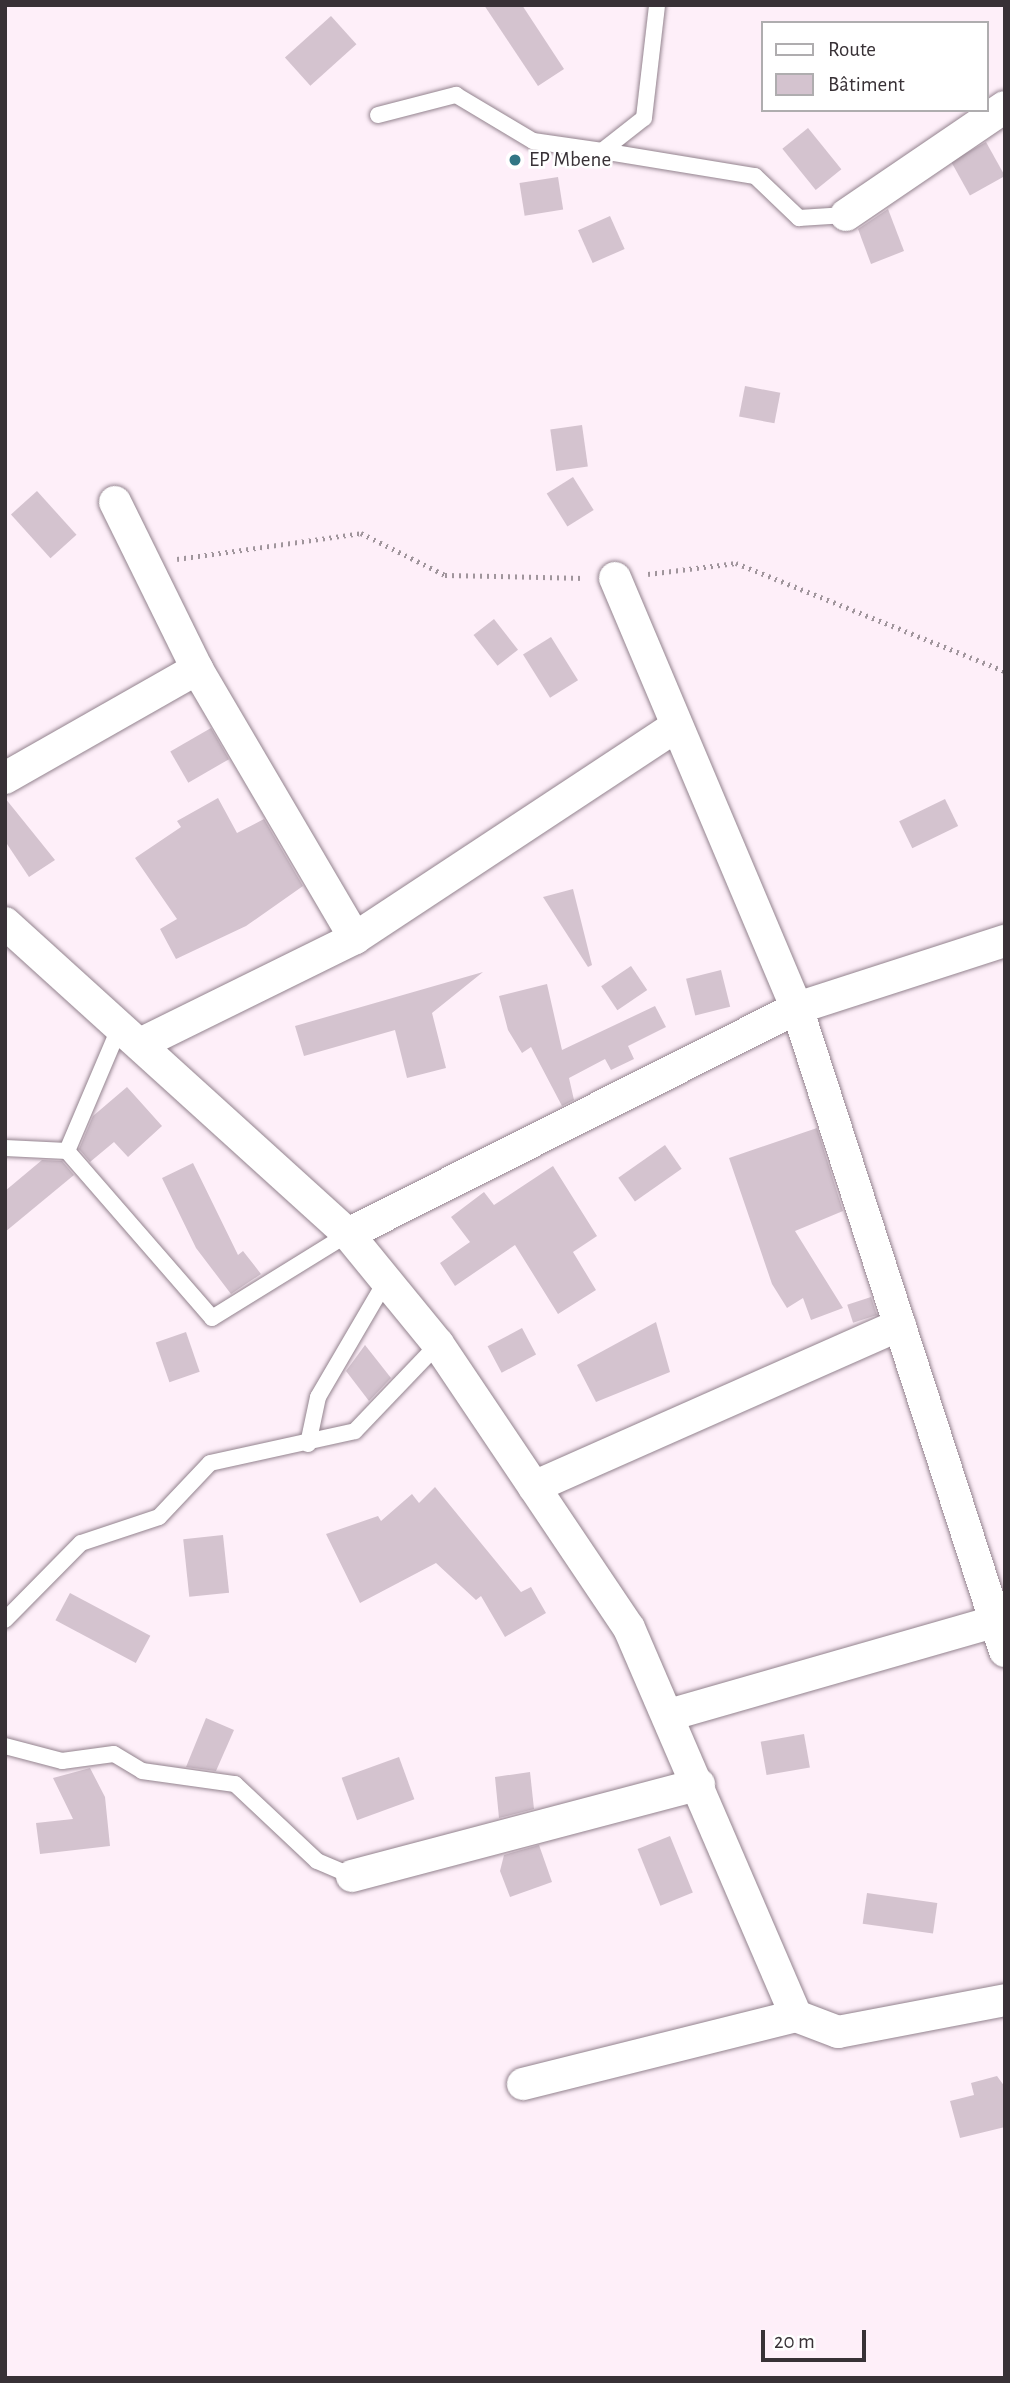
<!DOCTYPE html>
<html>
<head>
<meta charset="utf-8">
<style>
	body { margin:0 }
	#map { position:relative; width:1010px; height:2383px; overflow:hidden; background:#feeff9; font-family:"Alegreya Sans",sans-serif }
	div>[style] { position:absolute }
	.building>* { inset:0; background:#d4c3cf; transform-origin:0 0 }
	.path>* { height:4.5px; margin-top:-2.25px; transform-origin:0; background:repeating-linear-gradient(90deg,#a0959c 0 2px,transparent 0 7px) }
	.roads { filter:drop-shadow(0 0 2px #93838e) drop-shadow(0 0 2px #93838e) }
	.lane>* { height:16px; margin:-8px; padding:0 8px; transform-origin:8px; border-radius:8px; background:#fff }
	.street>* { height:32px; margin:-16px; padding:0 16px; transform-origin:16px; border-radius:16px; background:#fff }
	.dots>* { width:19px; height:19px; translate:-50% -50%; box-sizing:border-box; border:4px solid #fff; border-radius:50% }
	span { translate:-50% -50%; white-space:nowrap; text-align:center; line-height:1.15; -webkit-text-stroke:5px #fff; paint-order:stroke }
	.poi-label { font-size:21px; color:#383136 }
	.left { translate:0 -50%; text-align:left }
	.frame { position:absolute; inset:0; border:7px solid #383136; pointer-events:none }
	.legend { position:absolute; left:761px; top:21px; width:228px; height:91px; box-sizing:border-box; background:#fff; border:2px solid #afadaf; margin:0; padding:9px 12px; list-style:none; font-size:21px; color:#383136 }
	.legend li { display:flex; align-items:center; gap:14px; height:35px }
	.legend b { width:35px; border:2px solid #afadaf }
	.scale { position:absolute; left:761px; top:2330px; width:105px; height:32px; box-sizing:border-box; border:4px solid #383136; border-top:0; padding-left:9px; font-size:21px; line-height:24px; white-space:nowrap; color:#383136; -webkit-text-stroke:5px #fff; paint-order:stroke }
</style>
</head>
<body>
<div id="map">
	<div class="building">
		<div style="clip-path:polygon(484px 5px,522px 5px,564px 69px,538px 86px)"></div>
		<div style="left:331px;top:16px;width:38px;height:62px;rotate:48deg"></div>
		<div style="left:808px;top:128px;width:53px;height:33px;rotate:51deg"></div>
		<div style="left:986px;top:142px;width:39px;height:40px;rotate:61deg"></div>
		<div style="left:558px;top:177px;width:33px;height:39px;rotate:81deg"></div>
		<div style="clip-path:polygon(888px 209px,904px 251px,871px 264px,858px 229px)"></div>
		<div style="left:610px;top:216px;width:36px;height:35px;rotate:66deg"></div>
		<div style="left:745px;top:386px;width:36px;height:31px;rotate:11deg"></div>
		<div style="left:582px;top:425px;width:42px;height:32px;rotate:82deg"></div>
		<div style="left:573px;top:477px;width:39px;height:31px;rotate:58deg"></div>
		<div style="left:37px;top:491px;width:59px;height:35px;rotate:48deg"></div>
		<div style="left:494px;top:619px;width:39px;height:26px;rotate:52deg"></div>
		<div style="left:551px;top:637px;width:51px;height:33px;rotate:58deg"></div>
		<div style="left:211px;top:728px;width:36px;height:47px;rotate:60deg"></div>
		<div style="clip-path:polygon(5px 798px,55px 860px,29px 877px,5px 841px)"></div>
		<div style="clip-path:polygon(218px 798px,237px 833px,264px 819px,303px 886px,246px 926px,176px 959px,160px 929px,177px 919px,135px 858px,181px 827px,177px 821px)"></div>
		<div style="left:945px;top:799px;width:30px;height:51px;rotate:64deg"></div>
		<div style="clip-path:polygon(573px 889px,592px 965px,588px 967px,543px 897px)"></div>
		<div style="left:631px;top:966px;width:29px;height:36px;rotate:56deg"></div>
		<div style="left:721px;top:970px;width:38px;height:36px;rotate:76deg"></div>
		<div style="clip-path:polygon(483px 972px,432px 1013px,446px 1068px,407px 1078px,395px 1030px,304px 1056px,295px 1026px)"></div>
		<div style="clip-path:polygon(547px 984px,562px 1050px,655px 1006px,666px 1027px,628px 1046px,634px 1059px,611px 1070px,605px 1059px,569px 1078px,574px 1100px,562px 1106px,531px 1047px,522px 1053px,508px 1030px,499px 996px)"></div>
		<div style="clip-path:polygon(127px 1087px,162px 1126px,128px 1157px,114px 1142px,90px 1162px,79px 1149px,93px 1116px)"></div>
		<div style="clip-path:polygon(817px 1128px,843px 1211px,795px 1231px,843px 1308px,811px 1320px,803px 1298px,787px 1308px,772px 1284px,729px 1158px)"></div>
		<div style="left:665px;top:1145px;width:29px;height:57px;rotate:55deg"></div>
		<div style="clip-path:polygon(42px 1160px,62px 1161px,74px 1175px,5px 1232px,5px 1191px)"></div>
		<div style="clip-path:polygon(193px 1163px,238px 1255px,243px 1251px,261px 1274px,231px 1294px,196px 1248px,162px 1178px)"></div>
		<div style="clip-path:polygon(553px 1166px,597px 1236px,573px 1252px,596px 1290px,558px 1314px,515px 1245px,455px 1286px,440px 1263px,470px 1242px,451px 1217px,484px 1192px,494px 1205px)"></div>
		<div style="left:871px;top:1297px;width:19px;height:25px;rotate:72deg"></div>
		<div style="clip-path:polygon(656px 1322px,670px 1372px,596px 1402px,577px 1365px)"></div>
		<div style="left:522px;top:1328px;width:30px;height:39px;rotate:62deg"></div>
		<div style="left:186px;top:1332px;width:42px;height:32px;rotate:71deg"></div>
		<div style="clip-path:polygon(365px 1345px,391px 1378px,369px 1401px,346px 1371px)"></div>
		<div style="clip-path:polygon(435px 1487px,521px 1592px,531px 1587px,546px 1613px,505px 1637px,481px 1596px,476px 1600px,436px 1563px,360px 1603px,326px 1534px,378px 1516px,381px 1521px,412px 1494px,419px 1503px)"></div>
		<div style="left:223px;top:1535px;width:58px;height:40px;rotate:84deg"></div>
		<div style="left:70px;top:1593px;width:91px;height:31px;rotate:28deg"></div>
		<div style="clip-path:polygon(206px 1718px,234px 1730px,216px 1771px,186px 1767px)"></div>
		<div style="left:804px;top:1734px;width:34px;height:44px;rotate:80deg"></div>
		<div style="left:399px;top:1757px;width:45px;height:61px;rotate:70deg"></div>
		<div style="clip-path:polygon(90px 1768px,105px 1797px,110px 1846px,40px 1854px,36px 1823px,73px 1819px,53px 1778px)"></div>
		<div style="clip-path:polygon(530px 1772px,534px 1809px,499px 1818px,495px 1777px)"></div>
		<div style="left:670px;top:1836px;width:61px;height:35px;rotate:68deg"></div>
		<div style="clip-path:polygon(539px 1845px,552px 1882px,510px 1897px,500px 1871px,504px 1855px)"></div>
		<div style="left:867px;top:1893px;width:71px;height:31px;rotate:8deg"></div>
		<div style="clip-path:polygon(997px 2076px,1005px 2087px,1005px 2127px,960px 2138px,950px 2101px,974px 2095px,971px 2083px)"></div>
	</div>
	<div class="path">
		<div style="left:177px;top:559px;width:186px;rotate:-8deg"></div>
		<div style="left:361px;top:533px;width:94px;rotate:26.6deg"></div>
		<div style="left:445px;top:575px;width:139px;rotate:1.2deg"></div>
		<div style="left:648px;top:574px;width:89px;rotate:-7.1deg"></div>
		<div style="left:736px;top:563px;width:290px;rotate:21.9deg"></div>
	</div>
	<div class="roads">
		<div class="lane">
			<div style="left:378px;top:115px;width:81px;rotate:-14.4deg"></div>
			<div style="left:456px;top:95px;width:90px;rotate:30.9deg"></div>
			<div style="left:533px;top:141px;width:70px;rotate:8.2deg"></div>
			<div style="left:602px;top:151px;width:53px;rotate:-38.2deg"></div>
			<div style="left:644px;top:118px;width:114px;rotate:-83.4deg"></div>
			<div style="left:602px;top:151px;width:155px;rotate:9.3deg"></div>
			<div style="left:755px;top:176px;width:61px;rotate:43.7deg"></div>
			<div style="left:799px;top:218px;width:47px;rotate:-3.7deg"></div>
			<div style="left:5px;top:1148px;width:62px;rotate:2.8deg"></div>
			<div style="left:67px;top:1151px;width:136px;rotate:-67deg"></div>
			<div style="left:67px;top:1151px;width:221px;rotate:49deg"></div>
			<div style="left:212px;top:1318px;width:160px;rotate:-31.7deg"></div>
			<div style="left:308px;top:1444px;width:48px;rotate:-78deg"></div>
			<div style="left:318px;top:1397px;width:137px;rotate:-59.7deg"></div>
			<div style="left:5px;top:1620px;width:108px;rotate:-45.4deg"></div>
			<div style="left:81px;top:1543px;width:82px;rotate:-18.4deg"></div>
			<div style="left:159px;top:1517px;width:74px;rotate:-46.6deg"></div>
			<div style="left:210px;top:1463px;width:148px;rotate:-12.4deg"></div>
			<div style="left:355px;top:1431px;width:120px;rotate:-46.3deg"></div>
			<div style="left:5px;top:1746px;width:59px;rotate:14.7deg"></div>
			<div style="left:62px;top:1761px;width:52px;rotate:-7.7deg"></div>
			<div style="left:114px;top:1754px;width:33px;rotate:31deg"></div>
			<div style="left:142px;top:1771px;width:94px;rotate:8deg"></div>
			<div style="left:235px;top:1784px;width:112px;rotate:43.2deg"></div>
			<div style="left:317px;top:1861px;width:38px;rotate:23deg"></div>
		</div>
		<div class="street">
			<div style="left:846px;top:215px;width:192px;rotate:-34.2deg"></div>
			<div style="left:115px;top:502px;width:186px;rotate:63.8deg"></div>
			<div style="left:197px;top:669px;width:312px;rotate:59.6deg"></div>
			<div style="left:615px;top:578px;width:467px;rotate:67.1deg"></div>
			<div style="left:797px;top:1008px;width:676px;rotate:72.07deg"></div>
			<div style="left:5px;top:778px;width:221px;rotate:-29.6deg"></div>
			<div style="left:5px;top:923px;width:463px;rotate:42.2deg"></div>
			<div style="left:348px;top:1234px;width:503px;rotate:-26.72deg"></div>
			<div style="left:797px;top:1008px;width:219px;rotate:-17.9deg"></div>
			<div style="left:140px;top:1044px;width:240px;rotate:-26.2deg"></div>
			<div style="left:355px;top:938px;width:382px;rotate:-33.4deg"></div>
			<div style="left:348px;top:1234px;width:142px;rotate:50.7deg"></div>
			<div style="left:438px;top:1344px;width:342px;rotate:56.1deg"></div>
			<div style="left:629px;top:1628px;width:422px;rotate:66.7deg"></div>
			<div style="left:796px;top:2016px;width:45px;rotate:20.9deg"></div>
			<div style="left:838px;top:2032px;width:170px;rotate:-10.8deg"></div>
			<div style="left:534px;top:1487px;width:400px;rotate:-23.9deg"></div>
			<div style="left:669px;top:1715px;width:341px;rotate:-16deg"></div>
			<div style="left:352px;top:1876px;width:359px;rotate:-14.8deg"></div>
			<div style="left:523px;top:2084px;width:281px;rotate:-14deg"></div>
		</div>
	</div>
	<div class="dots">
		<div style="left:515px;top:160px;background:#327685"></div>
	</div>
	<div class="poi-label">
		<span class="left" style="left:529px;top:160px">EP Mbene</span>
	</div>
	<div class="frame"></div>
	<ul class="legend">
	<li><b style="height:9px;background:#fff"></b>Route</li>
	<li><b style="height:19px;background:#d4c3cf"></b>Bâtiment</li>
	</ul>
	<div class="scale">20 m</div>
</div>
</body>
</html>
